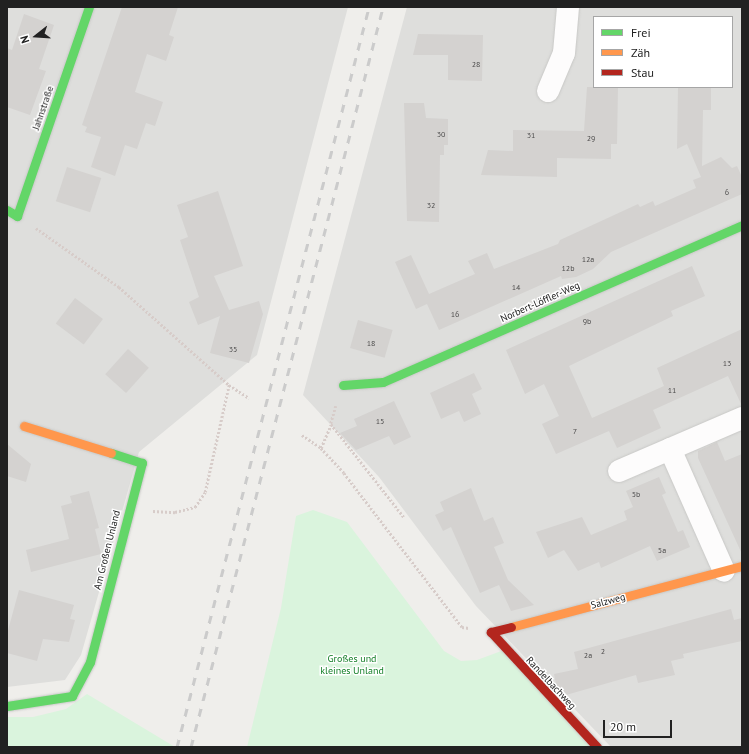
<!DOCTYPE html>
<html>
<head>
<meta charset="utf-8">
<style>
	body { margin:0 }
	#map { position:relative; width:749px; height:754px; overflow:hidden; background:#efeeeb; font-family:"PT Sans",sans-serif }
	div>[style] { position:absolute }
	.residential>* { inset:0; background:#dededc }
	.park>* { inset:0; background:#daf4dd }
	.building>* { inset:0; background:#d4d2d0; transform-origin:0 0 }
	.path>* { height:2.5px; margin-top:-1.25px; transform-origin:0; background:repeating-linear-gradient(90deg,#d7ccc9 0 2px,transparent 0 4px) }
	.roads { filter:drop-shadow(0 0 1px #c8c8c6) drop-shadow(0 0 1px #c8c8c6) }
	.street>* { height:22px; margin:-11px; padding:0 11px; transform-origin:11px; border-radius:11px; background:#fdfcfc }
	.fast>* { height:9px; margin:-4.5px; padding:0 4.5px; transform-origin:4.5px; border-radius:4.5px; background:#63d668 }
	.slow>* { height:9px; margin:-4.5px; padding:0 4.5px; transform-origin:4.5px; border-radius:4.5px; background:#ff974d }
	.jam>* { height:9px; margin:-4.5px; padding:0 4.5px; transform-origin:4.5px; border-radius:4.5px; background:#b3261e }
	.rail>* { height:3px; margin-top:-1.5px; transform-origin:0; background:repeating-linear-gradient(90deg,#cbcbcb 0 8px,transparent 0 16px) }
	span { translate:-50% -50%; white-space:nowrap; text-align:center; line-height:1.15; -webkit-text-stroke:3px #fff; paint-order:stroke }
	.number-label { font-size:8px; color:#4e4d4d }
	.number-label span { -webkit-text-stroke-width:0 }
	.street-label { font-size:10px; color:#212121 }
	.park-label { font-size:10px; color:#117e25 }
	.frame { position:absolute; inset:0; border:8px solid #212121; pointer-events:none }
	.legend { position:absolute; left:593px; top:16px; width:140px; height:72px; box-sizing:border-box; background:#fff; border:1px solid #a6a6a6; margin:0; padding:5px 7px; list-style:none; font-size:12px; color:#212121 }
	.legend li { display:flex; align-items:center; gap:8px; height:20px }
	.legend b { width:20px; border:1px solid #a6a6a6 }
	.north { position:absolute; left:16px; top:16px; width:40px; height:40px; -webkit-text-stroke:3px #fff; paint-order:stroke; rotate:253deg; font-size:11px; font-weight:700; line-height:16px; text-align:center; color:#212121 }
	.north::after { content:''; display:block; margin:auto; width:14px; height:18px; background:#212121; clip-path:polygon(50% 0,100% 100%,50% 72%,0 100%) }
	.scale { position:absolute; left:603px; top:720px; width:69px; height:18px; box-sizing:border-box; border:2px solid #212121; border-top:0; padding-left:5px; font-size:12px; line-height:14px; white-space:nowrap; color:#212121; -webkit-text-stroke:3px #fff; paint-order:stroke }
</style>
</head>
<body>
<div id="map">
	<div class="residential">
		<div style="clip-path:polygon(7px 7px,348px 7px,257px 355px,139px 452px,81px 655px,65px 680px,7px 687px)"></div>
		<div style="clip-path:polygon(evenodd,407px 7px,742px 7px,742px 747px,611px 747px,476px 606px,379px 477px,303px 395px,407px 7px,594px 17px,732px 17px,732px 87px,594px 87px,594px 17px)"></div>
	</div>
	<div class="park">
		<div style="clip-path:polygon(313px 510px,347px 522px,444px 651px,461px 661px,477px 660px,504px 650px,591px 747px,247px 747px,281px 608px,296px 516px)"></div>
		<div style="clip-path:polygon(87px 694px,175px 747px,7px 747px,7px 717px,33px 717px,66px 709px)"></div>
	</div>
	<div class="building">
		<div style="clip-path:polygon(122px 7px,178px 7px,169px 35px,174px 37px,166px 61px,147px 54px,135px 92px,163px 102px,155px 126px,146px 123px,137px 149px,125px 145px,115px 176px,91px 167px,101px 137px,85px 132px,87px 127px,82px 125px)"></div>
		<div style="clip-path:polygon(24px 14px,54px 25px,39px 69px,46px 71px,30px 115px,7px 107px,7px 48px,12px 50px)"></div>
		<div style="clip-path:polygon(418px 34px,483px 35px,482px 81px,448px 80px,448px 55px,413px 55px)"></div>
		<div style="clip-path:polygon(587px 87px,618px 87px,617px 144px,611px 144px,611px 159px,557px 158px,557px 177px,481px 175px,488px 150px,513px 151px,513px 130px,584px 131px)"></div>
		<div style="clip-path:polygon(678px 87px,711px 87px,711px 110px,703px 110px,702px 166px,721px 157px,732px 168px,737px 166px,742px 177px,742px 194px,611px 252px,593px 269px,576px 277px,562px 279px,561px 276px,439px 330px,427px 304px,416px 309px,395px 262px,411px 255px,429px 294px,475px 274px,468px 261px,487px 253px,494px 269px,558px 244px,560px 240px,638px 204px,640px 207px,653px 201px,655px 206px,696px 188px,693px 180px,701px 177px,687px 144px,677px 149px)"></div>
		<div style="clip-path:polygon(404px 103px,424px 103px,426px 118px,448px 119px,448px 145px,444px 145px,444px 155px,440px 155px,439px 222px,407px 221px)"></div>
		<div style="left:67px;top:167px;width:36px;height:36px;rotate:18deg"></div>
		<div style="clip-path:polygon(218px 191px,243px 266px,214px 276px,229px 310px,259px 301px,263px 314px,249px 363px,210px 353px,220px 316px,198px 325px,189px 302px,199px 297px,180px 240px,188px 237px,177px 205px)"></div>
		<div style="clip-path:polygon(692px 266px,705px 296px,671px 311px,673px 316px,569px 366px,592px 418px,664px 386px,657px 368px,742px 329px,742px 406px,728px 376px,653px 410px,661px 428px,617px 448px,609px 431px,556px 454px,542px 424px,559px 416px,544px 384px,525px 394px,506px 350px)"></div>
		<div style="left:75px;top:298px;width:35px;height:32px;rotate:37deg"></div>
		<div style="left:358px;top:320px;width:36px;height:29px;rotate:16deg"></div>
		<div style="left:128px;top:349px;width:28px;height:34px;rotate:42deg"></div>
		<div style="clip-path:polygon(474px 373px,482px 389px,472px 394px,481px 414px,464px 422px,459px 411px,441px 419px,430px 393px)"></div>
		<div style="clip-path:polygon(394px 401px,411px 437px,394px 445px,389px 436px,356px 450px,340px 433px,357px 426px,354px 419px)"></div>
		<div style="clip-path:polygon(717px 442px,725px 461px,742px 454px,742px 554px,698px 458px,698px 451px)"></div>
		<div style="clip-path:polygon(7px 444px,31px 464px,26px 482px,7px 476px)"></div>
		<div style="clip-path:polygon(659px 477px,666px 493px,662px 495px,678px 532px,683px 530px,690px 547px,657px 561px,650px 546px,601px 568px,599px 562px,578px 571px,564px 550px,548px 558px,536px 532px,582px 517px,591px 535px,627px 520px,624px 511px,633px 507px,626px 491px)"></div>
		<div style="clip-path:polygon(471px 488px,484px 521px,493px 517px,504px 543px,494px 547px,508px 580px,534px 605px,511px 611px,499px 585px,480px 593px,451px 527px,443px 531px,435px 515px,444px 511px,440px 502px)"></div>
		<div style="clip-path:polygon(89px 491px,99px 528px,95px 529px,101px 554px,31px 572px,26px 550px,69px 539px,61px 506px,72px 503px,70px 496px)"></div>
		<div style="clip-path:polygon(19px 590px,74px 605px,70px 619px,75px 620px,69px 642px,43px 639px,37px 661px,7px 653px,7px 634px)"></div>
		<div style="clip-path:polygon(731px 609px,734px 620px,742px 618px,742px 641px,683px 654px,684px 658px,671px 661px,675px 675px,638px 683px,636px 675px,566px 695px,556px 684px,554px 674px,578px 669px,574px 652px)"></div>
	</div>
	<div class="path">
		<div style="left:36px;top:228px;width:102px;rotate:35.4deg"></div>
		<div style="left:119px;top:287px;width:147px;rotate:41.7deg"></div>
		<div style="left:229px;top:385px;width:24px;rotate:33deg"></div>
		<div style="left:336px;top:406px;width:19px;rotate:106deg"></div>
		<div style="left:331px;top:424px;width:118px;rotate:51.9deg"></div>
		<div style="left:302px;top:435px;width:23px;rotate:34deg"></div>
		<div style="left:321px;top:448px;width:34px;rotate:47deg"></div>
		<div style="left:344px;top:473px;width:194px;rotate:52.5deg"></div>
		<div style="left:462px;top:627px;width:7px;rotate:8deg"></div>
		<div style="left:321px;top:448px;width:25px;rotate:-67deg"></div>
		<div style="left:153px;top:511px;width:22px;rotate:3deg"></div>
		<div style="left:175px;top:512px;width:21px;rotate:-14deg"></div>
		<div style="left:195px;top:507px;width:18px;rotate:-56deg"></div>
		<div style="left:205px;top:492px;width:110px;rotate:-77.4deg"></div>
	</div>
	<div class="roads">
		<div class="street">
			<div style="left:548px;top:91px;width:41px;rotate:-67.2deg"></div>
			<div style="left:564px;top:53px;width:46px;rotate:-85deg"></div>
			<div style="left:670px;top:449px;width:133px;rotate:66.1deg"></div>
			<div style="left:619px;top:471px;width:134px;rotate:-23.3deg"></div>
		</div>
		<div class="fast">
			<div style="left:7px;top:210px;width:12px;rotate:31deg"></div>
			<div style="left:17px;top:216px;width:221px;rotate:-71deg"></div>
			<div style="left:343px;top:385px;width:40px;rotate:-4.3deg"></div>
			<div style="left:383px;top:382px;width:392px;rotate:-23.6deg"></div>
			<div style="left:7px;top:706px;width:66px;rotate:-8.7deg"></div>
			<div style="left:72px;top:696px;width:38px;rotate:-62deg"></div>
			<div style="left:90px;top:662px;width:206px;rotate:-75.4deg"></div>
			<div style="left:142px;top:463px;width:33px;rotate:-162deg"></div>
		</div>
		<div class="slow">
			<div style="left:24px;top:426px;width:91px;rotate:17.2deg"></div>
			<div style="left:511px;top:627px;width:239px;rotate:-14.8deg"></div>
		</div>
		<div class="jam">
			<div style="left:511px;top:627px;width:21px;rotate:166deg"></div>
			<div style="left:491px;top:632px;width:156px;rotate:47.3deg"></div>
		</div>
	</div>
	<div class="rail">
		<div style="left:177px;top:747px;width:765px;rotate:-75.45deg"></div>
		<div style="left:191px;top:747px;width:765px;rotate:-75.45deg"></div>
	</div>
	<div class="number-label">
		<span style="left:476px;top:65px">28</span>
		<span style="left:441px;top:135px">30</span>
		<span style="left:531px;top:136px">31</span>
		<span style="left:591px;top:139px">29</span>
		<span style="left:727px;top:193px">6</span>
		<span style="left:431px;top:206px">32</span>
		<span style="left:588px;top:260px">12a</span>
		<span style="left:568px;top:269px">12b</span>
		<span style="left:516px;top:288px">14</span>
		<span style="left:455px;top:315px">16</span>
		<span style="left:587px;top:322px">9b</span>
		<span style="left:371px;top:344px">18</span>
		<span style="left:233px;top:350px">35</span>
		<span style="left:727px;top:364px">13</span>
		<span style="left:672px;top:391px">11</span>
		<span style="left:380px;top:422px">15</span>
		<span style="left:575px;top:432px">7</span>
		<span style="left:636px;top:495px">5b</span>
		<span style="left:662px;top:551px">5a</span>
		<span style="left:603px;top:652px">2</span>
		<span style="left:588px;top:656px">2a</span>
	</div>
	<div class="street-label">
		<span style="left:43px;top:108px;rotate:-71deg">Jahnstraße</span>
		<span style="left:540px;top:302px;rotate:-24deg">Norbert-Löffler-Weg</span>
		<span style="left:107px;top:550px;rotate:-76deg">Am Großen Unland</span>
		<span style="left:608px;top:601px;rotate:-15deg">Salzweg</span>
		<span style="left:551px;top:683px;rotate:47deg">Randelbachweg</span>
	</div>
	<div class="park-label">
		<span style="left:352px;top:664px">Großes und<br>kleines Unland</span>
	</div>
	<div class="frame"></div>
	<ul class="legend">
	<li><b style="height:5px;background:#63d668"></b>Frei</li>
	<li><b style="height:5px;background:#ff974d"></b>Zäh</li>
	<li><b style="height:5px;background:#b3261e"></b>Stau</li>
	</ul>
	<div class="north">N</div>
	<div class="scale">20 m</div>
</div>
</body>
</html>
